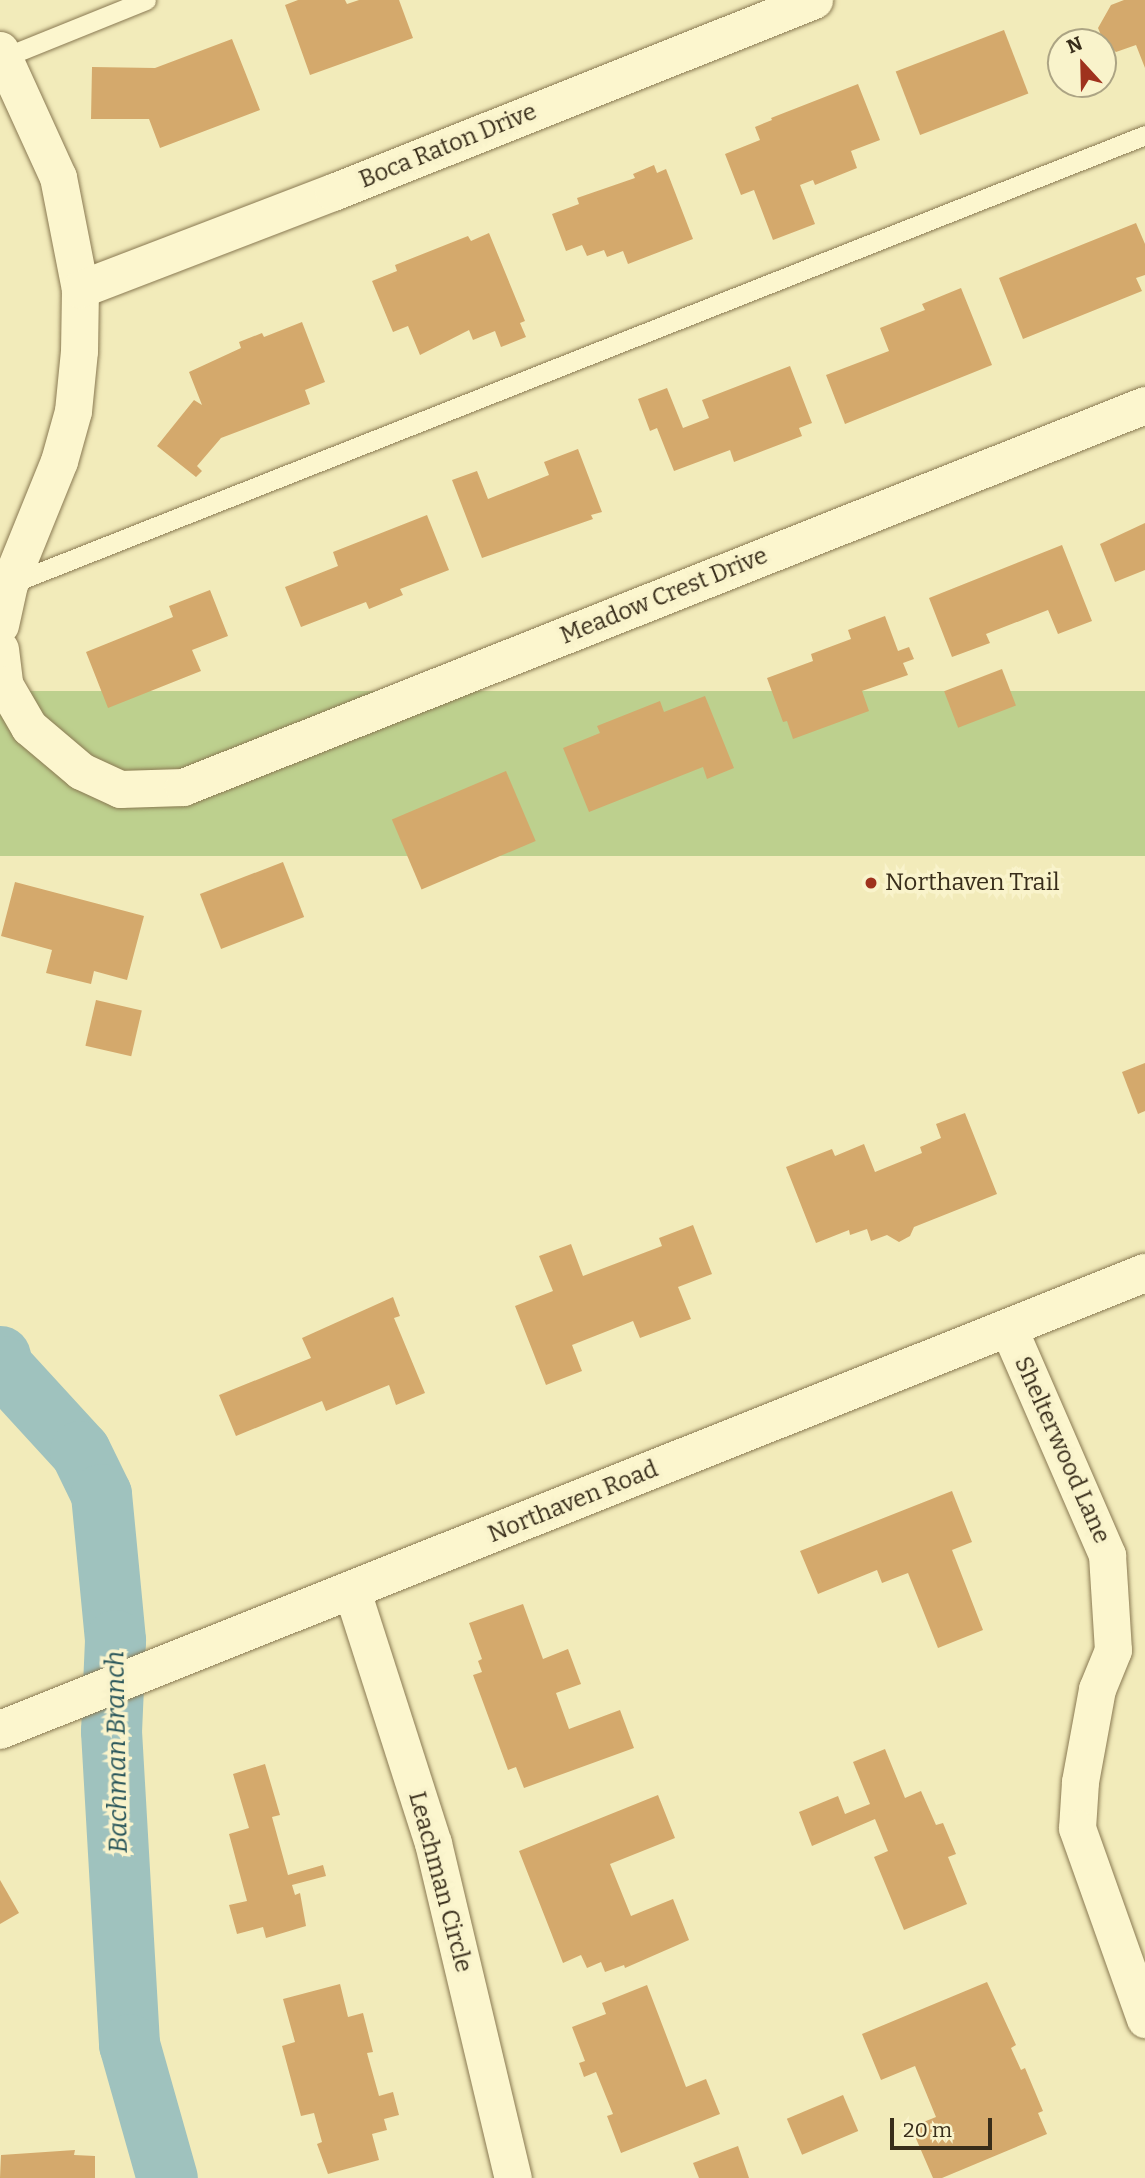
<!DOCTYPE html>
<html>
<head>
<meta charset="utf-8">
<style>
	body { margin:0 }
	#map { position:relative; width:1145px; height:2178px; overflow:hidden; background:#f2ebba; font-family:Bitter,serif }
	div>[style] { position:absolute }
	.green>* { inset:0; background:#bdd08e; transform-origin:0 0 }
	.river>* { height:61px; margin:-30.5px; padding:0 30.5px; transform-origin:30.5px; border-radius:30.5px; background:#9fc2be }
	.building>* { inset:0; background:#d4a96c; transform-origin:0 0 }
	.roads { filter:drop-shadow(0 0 2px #8a7a53) drop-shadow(0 0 2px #8a7a53) }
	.service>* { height:19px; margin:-9.5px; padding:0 9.5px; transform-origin:9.5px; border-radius:9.5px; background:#fcf6ce }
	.minor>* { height:37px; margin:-18.5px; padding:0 18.5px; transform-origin:18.5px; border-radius:18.5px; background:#fcf6ce }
	.tertiary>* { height:38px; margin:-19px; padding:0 19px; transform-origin:19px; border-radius:19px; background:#fcf6ce }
	.dots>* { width:19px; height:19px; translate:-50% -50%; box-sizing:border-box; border:4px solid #f9f3cb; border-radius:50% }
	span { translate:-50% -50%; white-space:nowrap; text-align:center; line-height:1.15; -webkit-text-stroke:7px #f9f3cb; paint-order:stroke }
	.street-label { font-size:24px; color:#382d1a }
	.poi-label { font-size:24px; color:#382d1a }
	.left { translate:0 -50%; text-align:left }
	.water-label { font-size:26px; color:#275459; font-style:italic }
	.north { position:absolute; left:1047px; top:28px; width:70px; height:70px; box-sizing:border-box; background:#f9f3cb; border:2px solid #aca484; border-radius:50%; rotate:338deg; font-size:19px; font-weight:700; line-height:28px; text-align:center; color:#382d1a }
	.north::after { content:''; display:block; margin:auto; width:24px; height:32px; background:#9f321d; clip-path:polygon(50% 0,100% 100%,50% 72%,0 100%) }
	.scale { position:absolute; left:890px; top:2118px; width:102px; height:32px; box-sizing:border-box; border:4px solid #382d1a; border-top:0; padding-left:9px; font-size:21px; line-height:24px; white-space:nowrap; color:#382d1a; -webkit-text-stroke:5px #f9f3cb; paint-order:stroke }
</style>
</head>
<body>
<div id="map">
	<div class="green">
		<div style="left:1145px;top:691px;width:165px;height:1232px;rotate:90deg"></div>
	</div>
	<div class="river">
		<div style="left:0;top:1356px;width:10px;rotate:79deg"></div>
		<div style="left:2px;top:1366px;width:115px;rotate:47.5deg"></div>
		<div style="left:80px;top:1451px;width:48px;rotate:64deg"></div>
		<div style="left:101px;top:1494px;width:147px;rotate:84.5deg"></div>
		<div style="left:115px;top:1640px;width:91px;rotate:92.5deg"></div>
		<div style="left:111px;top:1731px;width:314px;rotate:86.7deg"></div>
		<div style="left:129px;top:2044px;width:139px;rotate:74.2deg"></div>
	</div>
	<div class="building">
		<div style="clip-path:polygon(298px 0,345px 0,347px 4px,359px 0,399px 0,413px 38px,310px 75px,285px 5px)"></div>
		<div style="clip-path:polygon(1124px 0,1145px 0,1145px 68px,1136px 45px,1116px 52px,1104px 42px,1098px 28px,1111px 5px)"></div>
		<div style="left:1004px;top:30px;width:68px;height:116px;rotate:69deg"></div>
		<div style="clip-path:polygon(232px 39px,260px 110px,160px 148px,149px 119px,91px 119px,92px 67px,155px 68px)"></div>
		<div style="clip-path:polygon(858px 84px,880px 140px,851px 151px,857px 168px,815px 185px,813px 180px,800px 185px,815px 224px,773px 240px,754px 190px,741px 195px,725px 154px,760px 140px,755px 127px,772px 120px,771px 118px)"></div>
		<div style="clip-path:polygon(654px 165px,657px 173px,666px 169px,693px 239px,628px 264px,623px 251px,607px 257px,604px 250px,587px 256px,582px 245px,566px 251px,552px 214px,579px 204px,577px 198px,635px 178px,633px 174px)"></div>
		<div style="clip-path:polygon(1136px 223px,1145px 244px,1145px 275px,1136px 278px,1142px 291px,1023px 339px,999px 278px)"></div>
		<div style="clip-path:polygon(489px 233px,525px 321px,520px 323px,526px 337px,501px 347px,495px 331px,473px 340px,469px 330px,420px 355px,408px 326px,393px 332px,372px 281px,397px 271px,395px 265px,468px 236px,471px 241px)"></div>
		<div style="clip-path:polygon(961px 288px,992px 365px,845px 424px,826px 375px,889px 351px,880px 328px,925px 310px,922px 304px)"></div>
		<div style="clip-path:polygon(302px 322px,325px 382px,305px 390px,310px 404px,221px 438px,197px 466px,202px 471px,196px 477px,157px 446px,194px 400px,202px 405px,189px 372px,241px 348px,239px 342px,262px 333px,264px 337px)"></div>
		<div style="clip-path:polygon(790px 366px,812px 423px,799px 428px,802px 436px,734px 462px,730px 450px,674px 471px,657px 428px,650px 431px,638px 399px,667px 388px,683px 428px,709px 418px,702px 400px)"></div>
		<div style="clip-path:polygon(578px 449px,602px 512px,591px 515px,593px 519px,482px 558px,452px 480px,477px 471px,488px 499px,549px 475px,544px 462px)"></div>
		<div style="clip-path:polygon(427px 515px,449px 570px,400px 589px,403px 595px,369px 609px,366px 602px,301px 627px,285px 587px,338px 566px,333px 552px)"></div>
		<div style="clip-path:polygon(1145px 523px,1145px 570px,1115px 582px,1100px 544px)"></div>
		<div style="clip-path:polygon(1062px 545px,1092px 621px,1058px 634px,1048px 610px,986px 634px,990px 643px,952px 657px,929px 598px)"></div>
		<div style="clip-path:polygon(210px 590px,228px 636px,192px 650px,201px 671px,108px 708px,86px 652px,173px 617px,169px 606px)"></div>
		<div style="clip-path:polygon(885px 616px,898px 651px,909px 647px,914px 659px,903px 663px,908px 675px,862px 691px,869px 711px,793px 739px,787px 721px,783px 722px,767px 678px,813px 661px,811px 654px,851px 639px,848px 630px)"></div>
		<div style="left:1002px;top:669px;width:39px;height:62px;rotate:69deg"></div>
		<div style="clip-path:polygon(705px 696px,734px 768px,707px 779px,703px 767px,589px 812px,563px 748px,600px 733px,597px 726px,660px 701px,664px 712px)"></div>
		<div style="left:506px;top:771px;width:76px;height:124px;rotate:67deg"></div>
		<div style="left:283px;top:862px;width:59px;height:89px;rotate:69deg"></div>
		<div style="clip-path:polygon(15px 882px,144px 916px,127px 980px,94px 971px,91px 984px,46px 973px,52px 950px,1px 936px)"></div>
		<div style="left:96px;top:1000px;width:47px;height:47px;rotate:13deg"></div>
		<div style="clip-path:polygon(1145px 1063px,1145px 1111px,1138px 1114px,1122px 1072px)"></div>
		<div style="clip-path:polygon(965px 1113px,997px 1194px,914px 1227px,910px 1236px,899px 1242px,887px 1235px,871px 1241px,867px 1229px,850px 1235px,849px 1230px,816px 1243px,786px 1167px,832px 1149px,835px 1156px,864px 1144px,875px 1172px,922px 1153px,920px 1147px,941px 1138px,936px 1124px)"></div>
		<div style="clip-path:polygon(693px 1225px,712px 1274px,678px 1287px,691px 1319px,640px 1338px,633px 1321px,572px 1345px,582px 1371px,546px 1385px,515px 1306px,553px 1291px,539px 1256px,571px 1244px,583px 1276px,662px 1246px,659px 1238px)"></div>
		<div style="clip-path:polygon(393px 1297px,400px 1316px,394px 1318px,425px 1393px,396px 1405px,389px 1385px,326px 1411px,322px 1401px,236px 1436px,219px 1395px,311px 1358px,302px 1338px)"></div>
		<div style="clip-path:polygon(952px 1491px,972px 1542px,952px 1550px,983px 1630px,938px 1648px,908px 1573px,882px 1583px,877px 1570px,818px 1594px,800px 1551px)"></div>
		<div style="clip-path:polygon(523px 1604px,543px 1659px,568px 1649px,581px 1684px,556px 1693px,569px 1729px,620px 1710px,634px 1748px,524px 1788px,516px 1767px,508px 1770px,473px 1675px,482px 1672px,478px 1661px,482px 1659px,469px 1623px)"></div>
		<div style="clip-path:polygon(885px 1749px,905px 1798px,921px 1791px,936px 1825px,943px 1823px,956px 1854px,948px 1857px,967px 1904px,904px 1930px,874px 1857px,888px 1851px,875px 1819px,812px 1846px,799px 1812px,838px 1796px,845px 1814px,870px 1804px,853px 1762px)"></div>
		<div style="clip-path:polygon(265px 1764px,280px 1815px,272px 1817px,288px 1875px,323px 1865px,326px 1876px,292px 1885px,295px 1895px,300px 1893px,306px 1926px,266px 1938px,263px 1927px,237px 1934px,229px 1905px,247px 1901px,229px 1834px,249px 1828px,233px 1774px)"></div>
		<div style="clip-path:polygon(658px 1795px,675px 1838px,610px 1864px,631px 1916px,673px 1899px,689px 1940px,625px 1968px,624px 1965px,605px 1972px,601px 1962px,587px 1968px,581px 1955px,563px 1963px,519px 1851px)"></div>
		<div style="clip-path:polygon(0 1880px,19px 1913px,0 1924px)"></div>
		<div style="clip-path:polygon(987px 1982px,1016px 2045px,1011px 2048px,1021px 2070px,1025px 2068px,1043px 2111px,1038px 2113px,1047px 2134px,942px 2178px,933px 2178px,911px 2127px,936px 2117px,915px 2066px,881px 2080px,862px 2034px)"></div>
		<div style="clip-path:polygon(340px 1984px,348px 2017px,363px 2013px,373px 2052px,367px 2053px,379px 2096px,393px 2092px,399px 2115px,384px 2119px,387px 2130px,372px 2134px,379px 2160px,328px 2174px,317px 2144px,322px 2142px,314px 2113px,301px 2116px,282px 2046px,295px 2042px,283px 1999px)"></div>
		<div style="clip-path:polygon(647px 1985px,686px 2087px,706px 2079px,720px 2114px,621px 2153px,607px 2116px,613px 2114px,596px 2072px,584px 2077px,579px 2063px,585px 2061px,572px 2027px,606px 2014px,602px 2003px)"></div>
		<div style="left:843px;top:2095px;width:39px;height:61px;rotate:67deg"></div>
		<div style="clip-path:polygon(738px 2146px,749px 2178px,699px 2178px,693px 2163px)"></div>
		<div style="clip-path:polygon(75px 2150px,74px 2155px,95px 2156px,95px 2178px,0 2178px,1px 2155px)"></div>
	</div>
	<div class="roads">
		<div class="service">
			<div style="left:5px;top:57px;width:152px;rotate:-22deg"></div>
			<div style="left:10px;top:584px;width:1221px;rotate:-21.58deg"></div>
		</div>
		<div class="minor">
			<div style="left:0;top:50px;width:140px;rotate:65.5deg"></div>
			<div style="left:58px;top:177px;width:114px;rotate:78.9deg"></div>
			<div style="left:80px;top:289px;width:62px;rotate:90.9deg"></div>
			<div style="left:79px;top:351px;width:60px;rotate:95.7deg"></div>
			<div style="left:73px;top:411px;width:52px;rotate:105.6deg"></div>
			<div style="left:59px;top:461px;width:133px;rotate:112.1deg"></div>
			<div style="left:9px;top:584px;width:42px;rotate:102.4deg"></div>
			<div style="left:80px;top:289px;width:271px;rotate:-21deg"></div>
			<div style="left:333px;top:192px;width:518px;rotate:-21.76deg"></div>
			<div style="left:0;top:649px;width:35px;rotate:83deg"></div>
			<div style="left:4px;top:684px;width:50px;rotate:59.8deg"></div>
			<div style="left:29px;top:727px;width:68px;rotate:40.2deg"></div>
			<div style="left:81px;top:771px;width:43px;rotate:24.8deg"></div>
			<div style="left:120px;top:789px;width:63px;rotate:-1.8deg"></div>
			<div style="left:183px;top:787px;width:1035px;rotate:-21.66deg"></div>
			<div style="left:1008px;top:1327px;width:249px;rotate:66.5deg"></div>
			<div style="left:1107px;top:1555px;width:95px;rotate:86.4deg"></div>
			<div style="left:1113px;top:1650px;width:42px;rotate:112.3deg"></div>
			<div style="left:1097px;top:1689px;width:95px;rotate:100.4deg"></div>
			<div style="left:1080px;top:1782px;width:46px;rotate:93.7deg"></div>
			<div style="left:1077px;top:1828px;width:203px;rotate:70.4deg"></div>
			<div style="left:352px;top:1591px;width:265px;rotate:72.2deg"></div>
			<div style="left:433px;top:1843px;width:344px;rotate:76.6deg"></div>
		</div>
		<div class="tertiary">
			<div style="left:0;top:1730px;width:1233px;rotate:-21.76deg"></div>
		</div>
	</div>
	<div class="dots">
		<div style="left:871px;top:883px;background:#9f321d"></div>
	</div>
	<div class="street-label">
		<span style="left:448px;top:146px;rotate:-22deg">Boca Raton Drive</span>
		<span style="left:664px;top:596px;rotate:-22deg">Meadow Crest Drive</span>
		<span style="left:1062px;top:1450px;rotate:66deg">Shelterwood Lane</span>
		<span style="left:573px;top:1502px;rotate:-22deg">Northaven Road</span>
		<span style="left:440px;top:1882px;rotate:75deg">Leachman Circle</span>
	</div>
	<div class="poi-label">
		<span class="left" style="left:885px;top:883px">Northaven Trail</span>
	</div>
	<div class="water-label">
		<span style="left:117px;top:1752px;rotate:-91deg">Bachman Branch</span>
	</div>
	<div class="north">N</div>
	<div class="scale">20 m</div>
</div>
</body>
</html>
